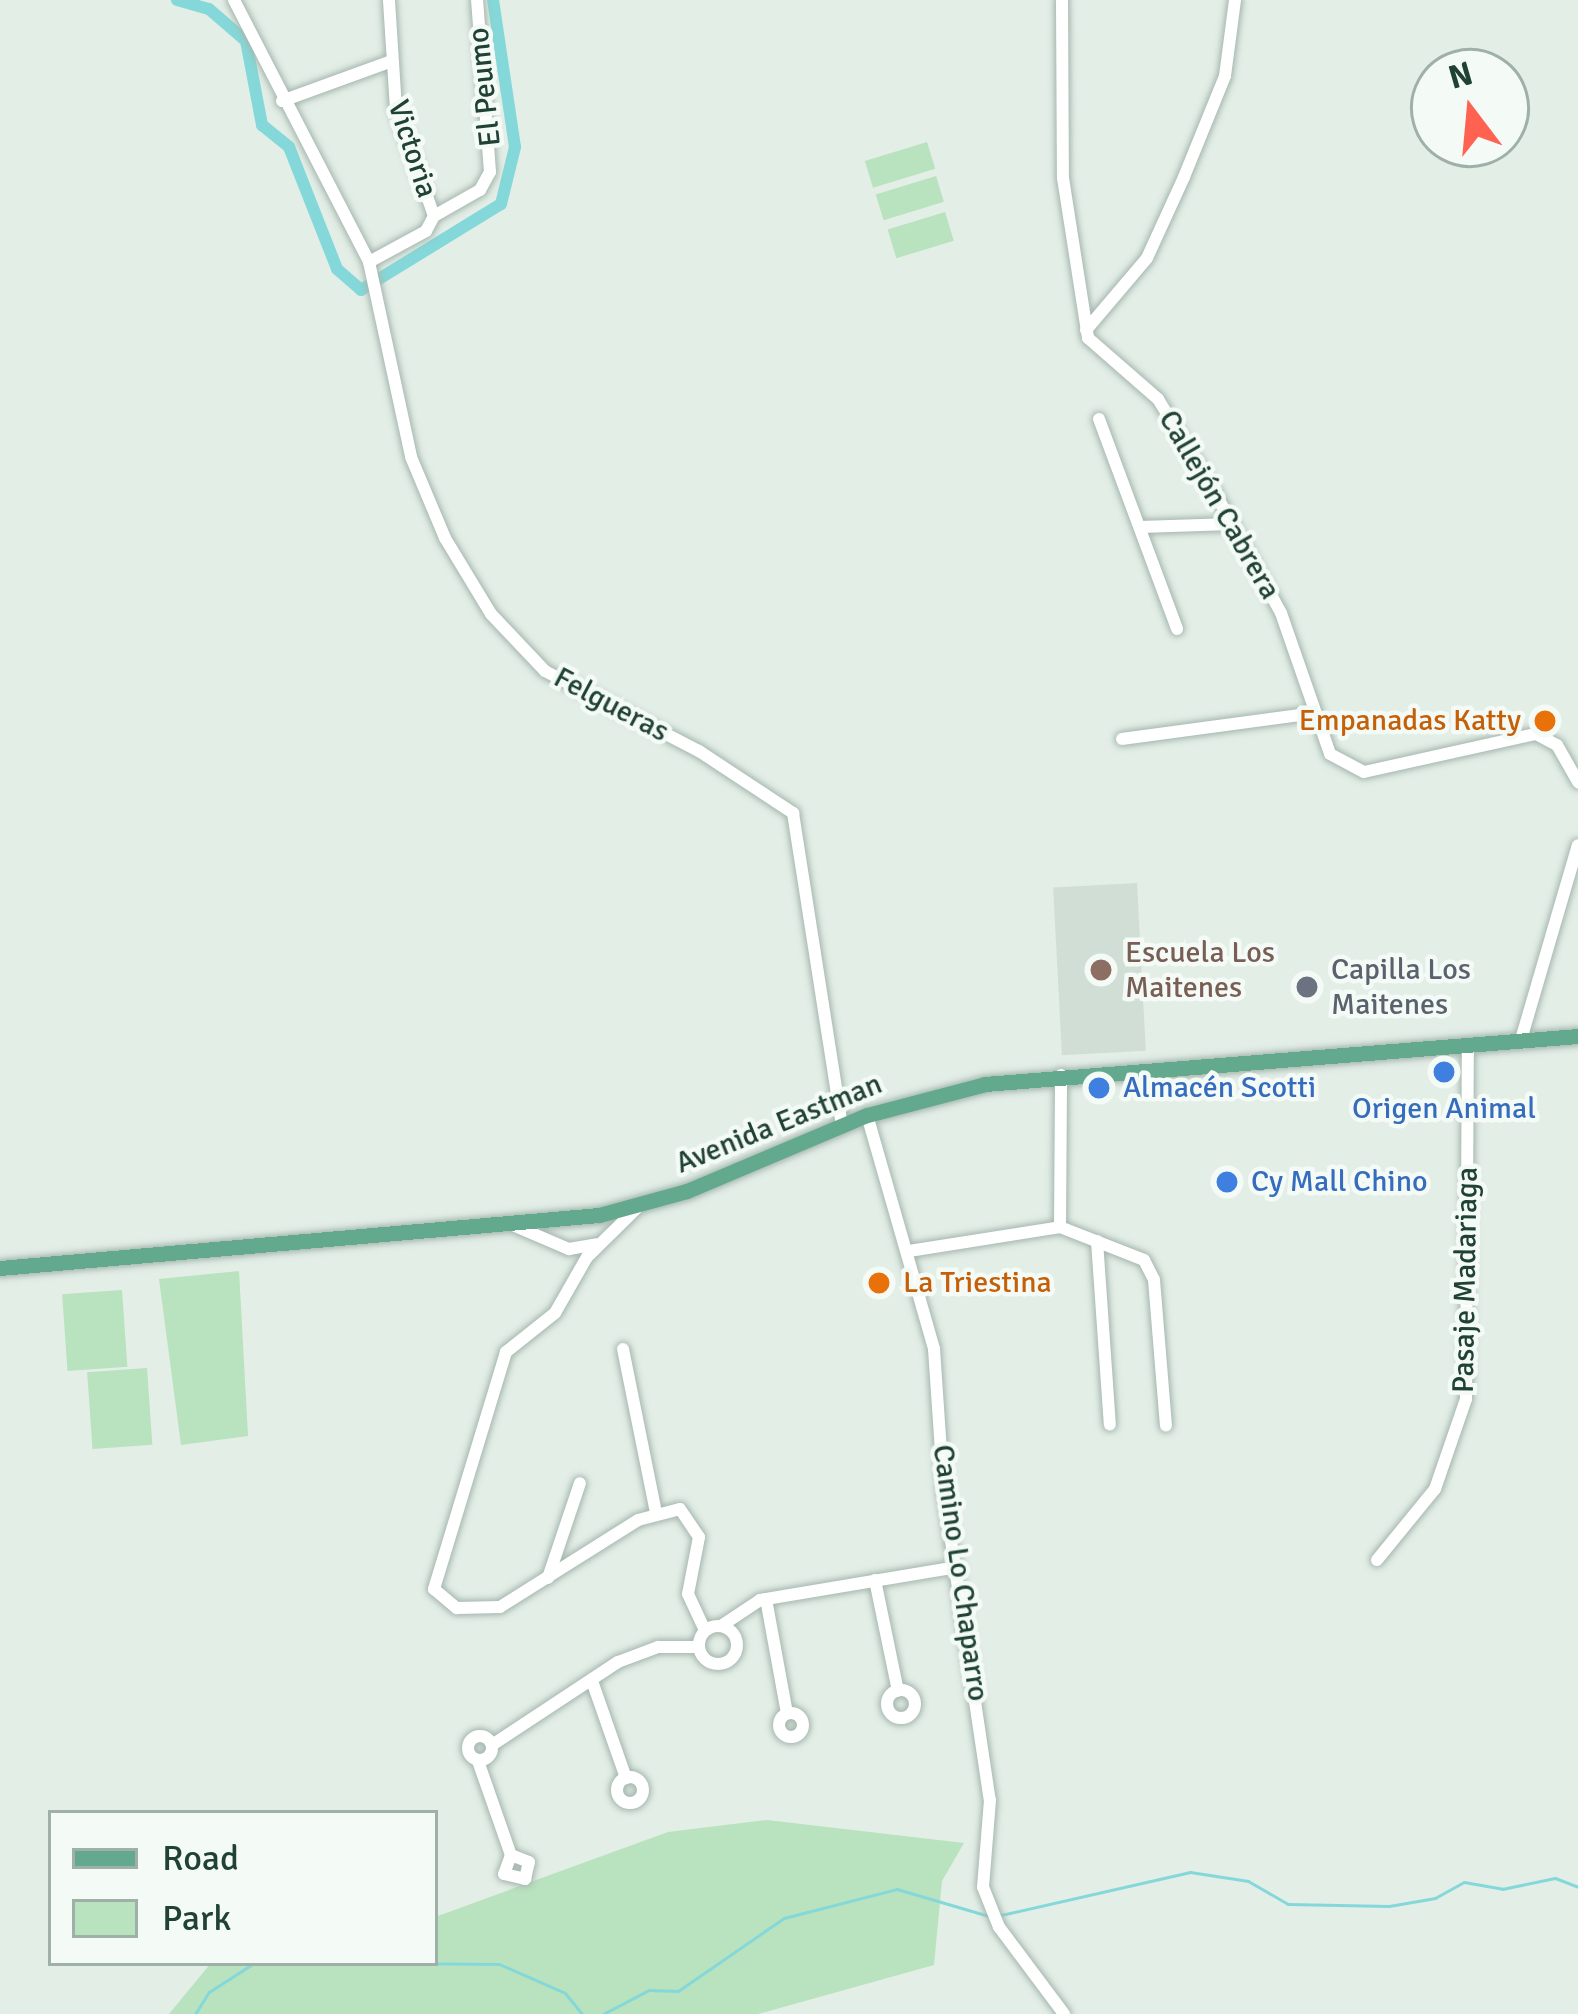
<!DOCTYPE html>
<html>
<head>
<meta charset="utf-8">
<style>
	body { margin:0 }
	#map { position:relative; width:1578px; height:2014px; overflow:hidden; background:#e3eee7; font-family:Signika,sans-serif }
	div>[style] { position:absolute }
	.built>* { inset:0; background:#d0ded6; transform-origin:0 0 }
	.green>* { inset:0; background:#b9e2be; transform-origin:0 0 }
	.stream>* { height:3px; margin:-1.5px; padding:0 1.5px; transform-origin:1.5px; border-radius:1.5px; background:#85d8d9 }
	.canal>* { height:12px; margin:-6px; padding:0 6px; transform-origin:6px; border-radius:6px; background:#85d8d9 }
	.roads { filter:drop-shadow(0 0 3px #a5b7ae) drop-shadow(0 0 3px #a5b7ae) }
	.minor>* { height:12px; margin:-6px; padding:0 6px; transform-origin:6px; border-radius:6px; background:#fff }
	.minor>.ring { margin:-6px; padding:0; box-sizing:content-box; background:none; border:12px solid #fff; border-radius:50% }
	.major>* { height:15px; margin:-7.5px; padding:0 7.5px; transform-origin:7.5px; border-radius:7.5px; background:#62a98d }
	.dots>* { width:33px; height:33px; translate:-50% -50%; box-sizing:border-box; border:6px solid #f4faf6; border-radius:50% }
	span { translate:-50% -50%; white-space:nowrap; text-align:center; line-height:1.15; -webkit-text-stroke:9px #f4faf6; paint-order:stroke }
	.street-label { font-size:30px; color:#204234 }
	.food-label { font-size:30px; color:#c56008 }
	.right { translate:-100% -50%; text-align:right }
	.left { translate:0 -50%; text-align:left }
	.education-label { font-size:30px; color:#785e54 }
	.worship-label { font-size:30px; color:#5b616d }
	.shop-label { font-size:30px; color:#366cbe }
	.legend { position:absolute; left:48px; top:1810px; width:390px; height:156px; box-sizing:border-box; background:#f4faf6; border:3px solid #9fb0a8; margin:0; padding:15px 21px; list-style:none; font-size:36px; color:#204234 }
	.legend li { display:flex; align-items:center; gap:24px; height:60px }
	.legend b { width:60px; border:3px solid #9fb0a8 }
	.north { position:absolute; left:1410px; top:48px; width:120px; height:120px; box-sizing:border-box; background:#f4faf6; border:3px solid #9fb0a8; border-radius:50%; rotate:344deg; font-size:33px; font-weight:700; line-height:48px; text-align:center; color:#204234 }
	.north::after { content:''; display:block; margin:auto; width:42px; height:54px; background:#ff6250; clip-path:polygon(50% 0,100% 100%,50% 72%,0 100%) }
</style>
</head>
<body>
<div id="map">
	<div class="built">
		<div style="left:1137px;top:883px;width:168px;height:84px;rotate:87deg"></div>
	</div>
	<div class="green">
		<div style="left:927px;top:142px;width:28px;height:65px;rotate:73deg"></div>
		<div style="left:936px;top:176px;width:27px;height:63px;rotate:73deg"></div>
		<div style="left:945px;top:212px;width:30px;height:60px;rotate:73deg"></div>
		<div style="clip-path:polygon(239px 1271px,248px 1436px,181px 1445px,159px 1279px)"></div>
		<div style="left:122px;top:1290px;width:77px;height:60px;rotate:86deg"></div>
		<div style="left:147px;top:1368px;width:77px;height:60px;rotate:86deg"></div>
		<div style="clip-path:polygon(767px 1820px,964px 1843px,942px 1881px,934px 1965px,758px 2014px,169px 2014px,211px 1963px,435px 1963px,435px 1917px,668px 1832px)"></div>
	</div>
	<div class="stream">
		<div style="left:1001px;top:1915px;width:194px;rotate:-12.8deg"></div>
		<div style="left:1190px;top:1872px;width:59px;rotate:8.8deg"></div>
		<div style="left:1248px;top:1881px;width:46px;rotate:29.9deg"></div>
		<div style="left:1288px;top:1904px;width:101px;rotate:1.1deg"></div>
		<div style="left:1389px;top:1906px;width:47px;rotate:-9.9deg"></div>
		<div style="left:1435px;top:1898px;width:33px;rotate:-29deg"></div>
		<div style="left:1464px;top:1882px;width:39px;rotate:10deg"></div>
		<div style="left:1502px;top:1889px;width:54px;rotate:-11.7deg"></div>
		<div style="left:1555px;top:1878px;width:25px;rotate:21deg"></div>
		<div style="left:390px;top:1963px;width:109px;rotate:0.5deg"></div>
		<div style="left:499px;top:1964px;width:72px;rotate:23.7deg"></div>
		<div style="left:565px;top:1993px;width:27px;rotate:51deg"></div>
		<div style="left:195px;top:2014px;width:26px;rotate:-58deg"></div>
		<div style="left:209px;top:1992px;width:54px;rotate:-32.8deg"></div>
		<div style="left:603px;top:2014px;width:52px;rotate:-27.6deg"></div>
		<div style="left:649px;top:1990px;width:29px;rotate:2deg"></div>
		<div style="left:678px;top:1991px;width:129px;rotate:-34.6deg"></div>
		<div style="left:784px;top:1918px;width:117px;rotate:-14.4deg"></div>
		<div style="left:897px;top:1889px;width:99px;rotate:16.4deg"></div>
	</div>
	<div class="canal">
		<div style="left:177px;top:0;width:33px;rotate:16deg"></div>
		<div style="left:209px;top:9px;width:49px;rotate:40.9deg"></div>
		<div style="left:246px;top:41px;width:86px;rotate:79.2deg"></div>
		<div style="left:262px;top:125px;width:35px;rotate:39deg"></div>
		<div style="left:289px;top:147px;width:131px;rotate:68.5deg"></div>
		<div style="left:337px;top:269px;width:32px;rotate:41deg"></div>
		<div style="left:361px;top:290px;width:164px;rotate:-31.6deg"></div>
		<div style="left:501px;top:204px;width:59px;rotate:-76.2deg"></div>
		<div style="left:515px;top:147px;width:149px;rotate:-98.5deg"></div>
	</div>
	<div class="roads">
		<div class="minor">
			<div style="left:234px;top:0;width:295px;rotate:62.7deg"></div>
			<div style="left:369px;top:262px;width:199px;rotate:77.8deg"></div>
			<div style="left:411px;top:457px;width:88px;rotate:67.2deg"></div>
			<div style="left:445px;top:538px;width:89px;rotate:58.8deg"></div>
			<div style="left:491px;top:614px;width:79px;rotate:46.5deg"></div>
			<div style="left:545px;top:671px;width:174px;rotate:27.5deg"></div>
			<div style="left:699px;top:751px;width:113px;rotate:33.4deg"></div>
			<div style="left:793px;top:813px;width:317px;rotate:81.1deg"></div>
			<div style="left:1062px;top:0;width:178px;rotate:89.7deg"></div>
			<div style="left:1063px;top:178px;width:162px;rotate:81.1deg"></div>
			<div style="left:1088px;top:338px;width:93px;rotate:41.1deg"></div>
			<div style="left:1158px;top:399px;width:108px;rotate:58.7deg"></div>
			<div style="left:1214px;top:491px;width:139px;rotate:61.2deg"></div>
			<div style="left:1281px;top:613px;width:149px;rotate:70.8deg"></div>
			<div style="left:1330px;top:754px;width:38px;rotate:28deg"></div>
			<div style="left:1364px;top:772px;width:176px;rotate:-12.5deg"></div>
			<div style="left:1536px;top:734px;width:24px;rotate:28deg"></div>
			<div style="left:1557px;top:745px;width:43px;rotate:60.4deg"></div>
			<div style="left:282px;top:101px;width:114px;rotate:-20deg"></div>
			<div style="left:434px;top:216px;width:53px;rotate:-29.5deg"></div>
			<div style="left:480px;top:190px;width:21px;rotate:-61deg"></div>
			<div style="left:490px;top:172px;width:172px;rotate:-94.3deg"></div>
			<div style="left:369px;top:262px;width:65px;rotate:-28.5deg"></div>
			<div style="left:426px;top:231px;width:17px;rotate:-62deg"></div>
			<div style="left:434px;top:216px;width:114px;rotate:-109.6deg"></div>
			<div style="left:396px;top:109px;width:109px;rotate:-93.7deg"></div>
			<div style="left:1086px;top:330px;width:94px;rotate:-49.7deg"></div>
			<div style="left:1147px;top:258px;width:89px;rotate:-65.4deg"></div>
			<div style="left:1184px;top:177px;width:109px;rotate:-67.9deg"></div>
			<div style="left:1225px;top:76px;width:77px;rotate:-82.5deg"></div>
			<div style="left:1099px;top:419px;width:224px;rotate:69.6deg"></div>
			<div style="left:1140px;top:527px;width:92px;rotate:-1.9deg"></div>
			<div style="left:1122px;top:739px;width:194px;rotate:-7.7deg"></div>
			<div style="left:1520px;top:1043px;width:206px;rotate:-73.7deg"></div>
			<div style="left:867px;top:1115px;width:243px;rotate:74deg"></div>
			<div style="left:934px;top:1349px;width:145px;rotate:86.1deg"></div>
			<div style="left:944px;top:1494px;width:309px;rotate:81.5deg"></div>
			<div style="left:990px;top:1800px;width:87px;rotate:94.6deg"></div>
			<div style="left:983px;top:1887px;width:43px;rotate:68.2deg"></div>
			<div style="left:999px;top:1927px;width:109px;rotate:53.2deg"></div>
			<div style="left:640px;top:1205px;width:74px;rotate:135.5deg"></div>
			<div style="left:587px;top:1257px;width:64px;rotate:119.7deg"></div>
			<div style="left:555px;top:1313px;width:63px;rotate:141.5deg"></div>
			<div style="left:506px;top:1352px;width:248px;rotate:106.9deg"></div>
			<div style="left:434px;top:1589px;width:30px;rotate:40deg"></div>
			<div style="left:457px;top:1608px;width:43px;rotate:-1.3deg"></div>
			<div style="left:500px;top:1607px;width:163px;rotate:-32.2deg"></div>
			<div style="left:638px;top:1520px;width:43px;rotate:-14.7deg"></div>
			<div style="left:680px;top:1509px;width:34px;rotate:56deg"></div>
			<div style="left:699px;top:1537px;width:58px;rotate:100.9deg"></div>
			<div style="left:688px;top:1594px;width:40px;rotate:65deg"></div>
			<div style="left:515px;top:1226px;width:59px;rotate:23.1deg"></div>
			<div style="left:569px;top:1249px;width:27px;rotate:-10deg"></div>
			<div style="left:1060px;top:1227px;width:152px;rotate:-89.6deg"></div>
			<div style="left:1097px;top:1241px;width:184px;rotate:86deg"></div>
			<div style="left:909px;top:1251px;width:153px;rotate:-9deg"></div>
			<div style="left:1060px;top:1227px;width:90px;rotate:21.4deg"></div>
			<div style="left:1144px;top:1260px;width:22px;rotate:63deg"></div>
			<div style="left:1154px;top:1280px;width:146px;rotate:85.3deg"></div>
			<div style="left:623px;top:1349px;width:167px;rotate:78.6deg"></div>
			<div style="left:1377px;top:1560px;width:92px;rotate:-50.8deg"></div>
			<div style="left:1435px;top:1489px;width:95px;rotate:-71deg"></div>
			<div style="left:1466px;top:1399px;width:352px;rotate:-89.7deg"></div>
			<div style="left:548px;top:1578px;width:100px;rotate:-71.4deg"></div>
			<div style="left:875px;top:1580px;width:113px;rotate:78.3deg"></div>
			<div style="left:766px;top:1599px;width:116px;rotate:79.6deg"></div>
			<div class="ring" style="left:699px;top:1626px;width:26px;height:26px"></div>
			<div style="left:721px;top:1626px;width:47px;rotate:-33.7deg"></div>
			<div style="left:760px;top:1600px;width:200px;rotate:-9.5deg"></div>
			<div style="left:592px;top:1681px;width:103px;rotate:70.7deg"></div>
			<div class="ring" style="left:887px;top:1690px;width:16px;height:16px"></div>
			<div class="ring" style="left:779px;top:1713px;width:12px;height:12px"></div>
			<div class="ring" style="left:468px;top:1736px;width:12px;height:12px"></div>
			<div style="left:492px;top:1745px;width:151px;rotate:-33.4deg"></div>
			<div style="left:618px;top:1662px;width:43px;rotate:-20.6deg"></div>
			<div style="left:658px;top:1647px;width:41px"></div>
			<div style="left:478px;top:1761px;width:100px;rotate:70.7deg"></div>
			<div style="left:511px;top:1855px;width:20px;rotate:110deg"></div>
			<div style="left:504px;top:1874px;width:22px;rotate:13deg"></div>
			<div style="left:525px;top:1879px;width:17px;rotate:-77deg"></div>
			<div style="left:529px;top:1862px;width:19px;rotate:-159deg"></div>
			<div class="ring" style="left:617px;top:1777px;width:14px;height:14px"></div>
		</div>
		<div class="major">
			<div style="left:0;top:1268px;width:601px;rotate:-5.06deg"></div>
			<div style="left:599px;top:1215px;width:91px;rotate:-15.3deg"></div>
			<div style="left:687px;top:1191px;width:195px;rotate:-22.9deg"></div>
			<div style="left:867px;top:1115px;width:122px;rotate:-14.7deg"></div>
			<div style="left:985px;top:1084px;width:595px;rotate:-4.63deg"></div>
		</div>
	</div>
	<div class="dots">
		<div style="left:1545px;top:721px;background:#e8710a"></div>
		<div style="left:1101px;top:970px;background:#8d6e63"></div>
		<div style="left:1307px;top:987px;background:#6b7280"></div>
		<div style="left:1444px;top:1072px;background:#3f7fe0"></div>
		<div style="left:1099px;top:1088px;background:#3f7fe0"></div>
		<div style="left:1227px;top:1182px;background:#3f7fe0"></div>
		<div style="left:879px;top:1283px;background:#e8710a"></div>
	</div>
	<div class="street-label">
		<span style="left:485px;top:87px;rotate:-96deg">El Peumo</span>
		<span style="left:412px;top:149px;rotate:72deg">Victoria</span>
		<span style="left:1219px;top:505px;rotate:60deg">Callejón Cabrera</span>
		<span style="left:611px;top:705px;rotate:28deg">Felgueras</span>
		<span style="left:779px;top:1124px;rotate:-22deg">Avenida Eastman</span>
		<span style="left:1466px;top:1280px;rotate:-89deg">Pasaje Madariaga</span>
		<span style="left:960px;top:1573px;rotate:82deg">Camino Lo Chaparro</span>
	</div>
	<div class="food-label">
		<span class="right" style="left:1521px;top:721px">Empanadas Katty</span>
		<span class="left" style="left:903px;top:1283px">La Triestina</span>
	</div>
	<div class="education-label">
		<span class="left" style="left:1125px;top:970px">Escuela Los<br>Maitenes</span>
	</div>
	<div class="worship-label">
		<span class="left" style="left:1331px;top:987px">Capilla Los<br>Maitenes</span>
	</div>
	<div class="shop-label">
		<span class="left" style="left:1123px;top:1088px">Almacén Scotti</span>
		<span style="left:1444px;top:1109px">Origen Animal</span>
		<span class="left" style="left:1251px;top:1182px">Cy Mall Chino</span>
	</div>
	<ul class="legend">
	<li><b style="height:15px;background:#62a98d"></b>Road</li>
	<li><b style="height:33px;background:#b9e2be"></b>Park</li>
	</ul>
	<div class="north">N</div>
</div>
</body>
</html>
